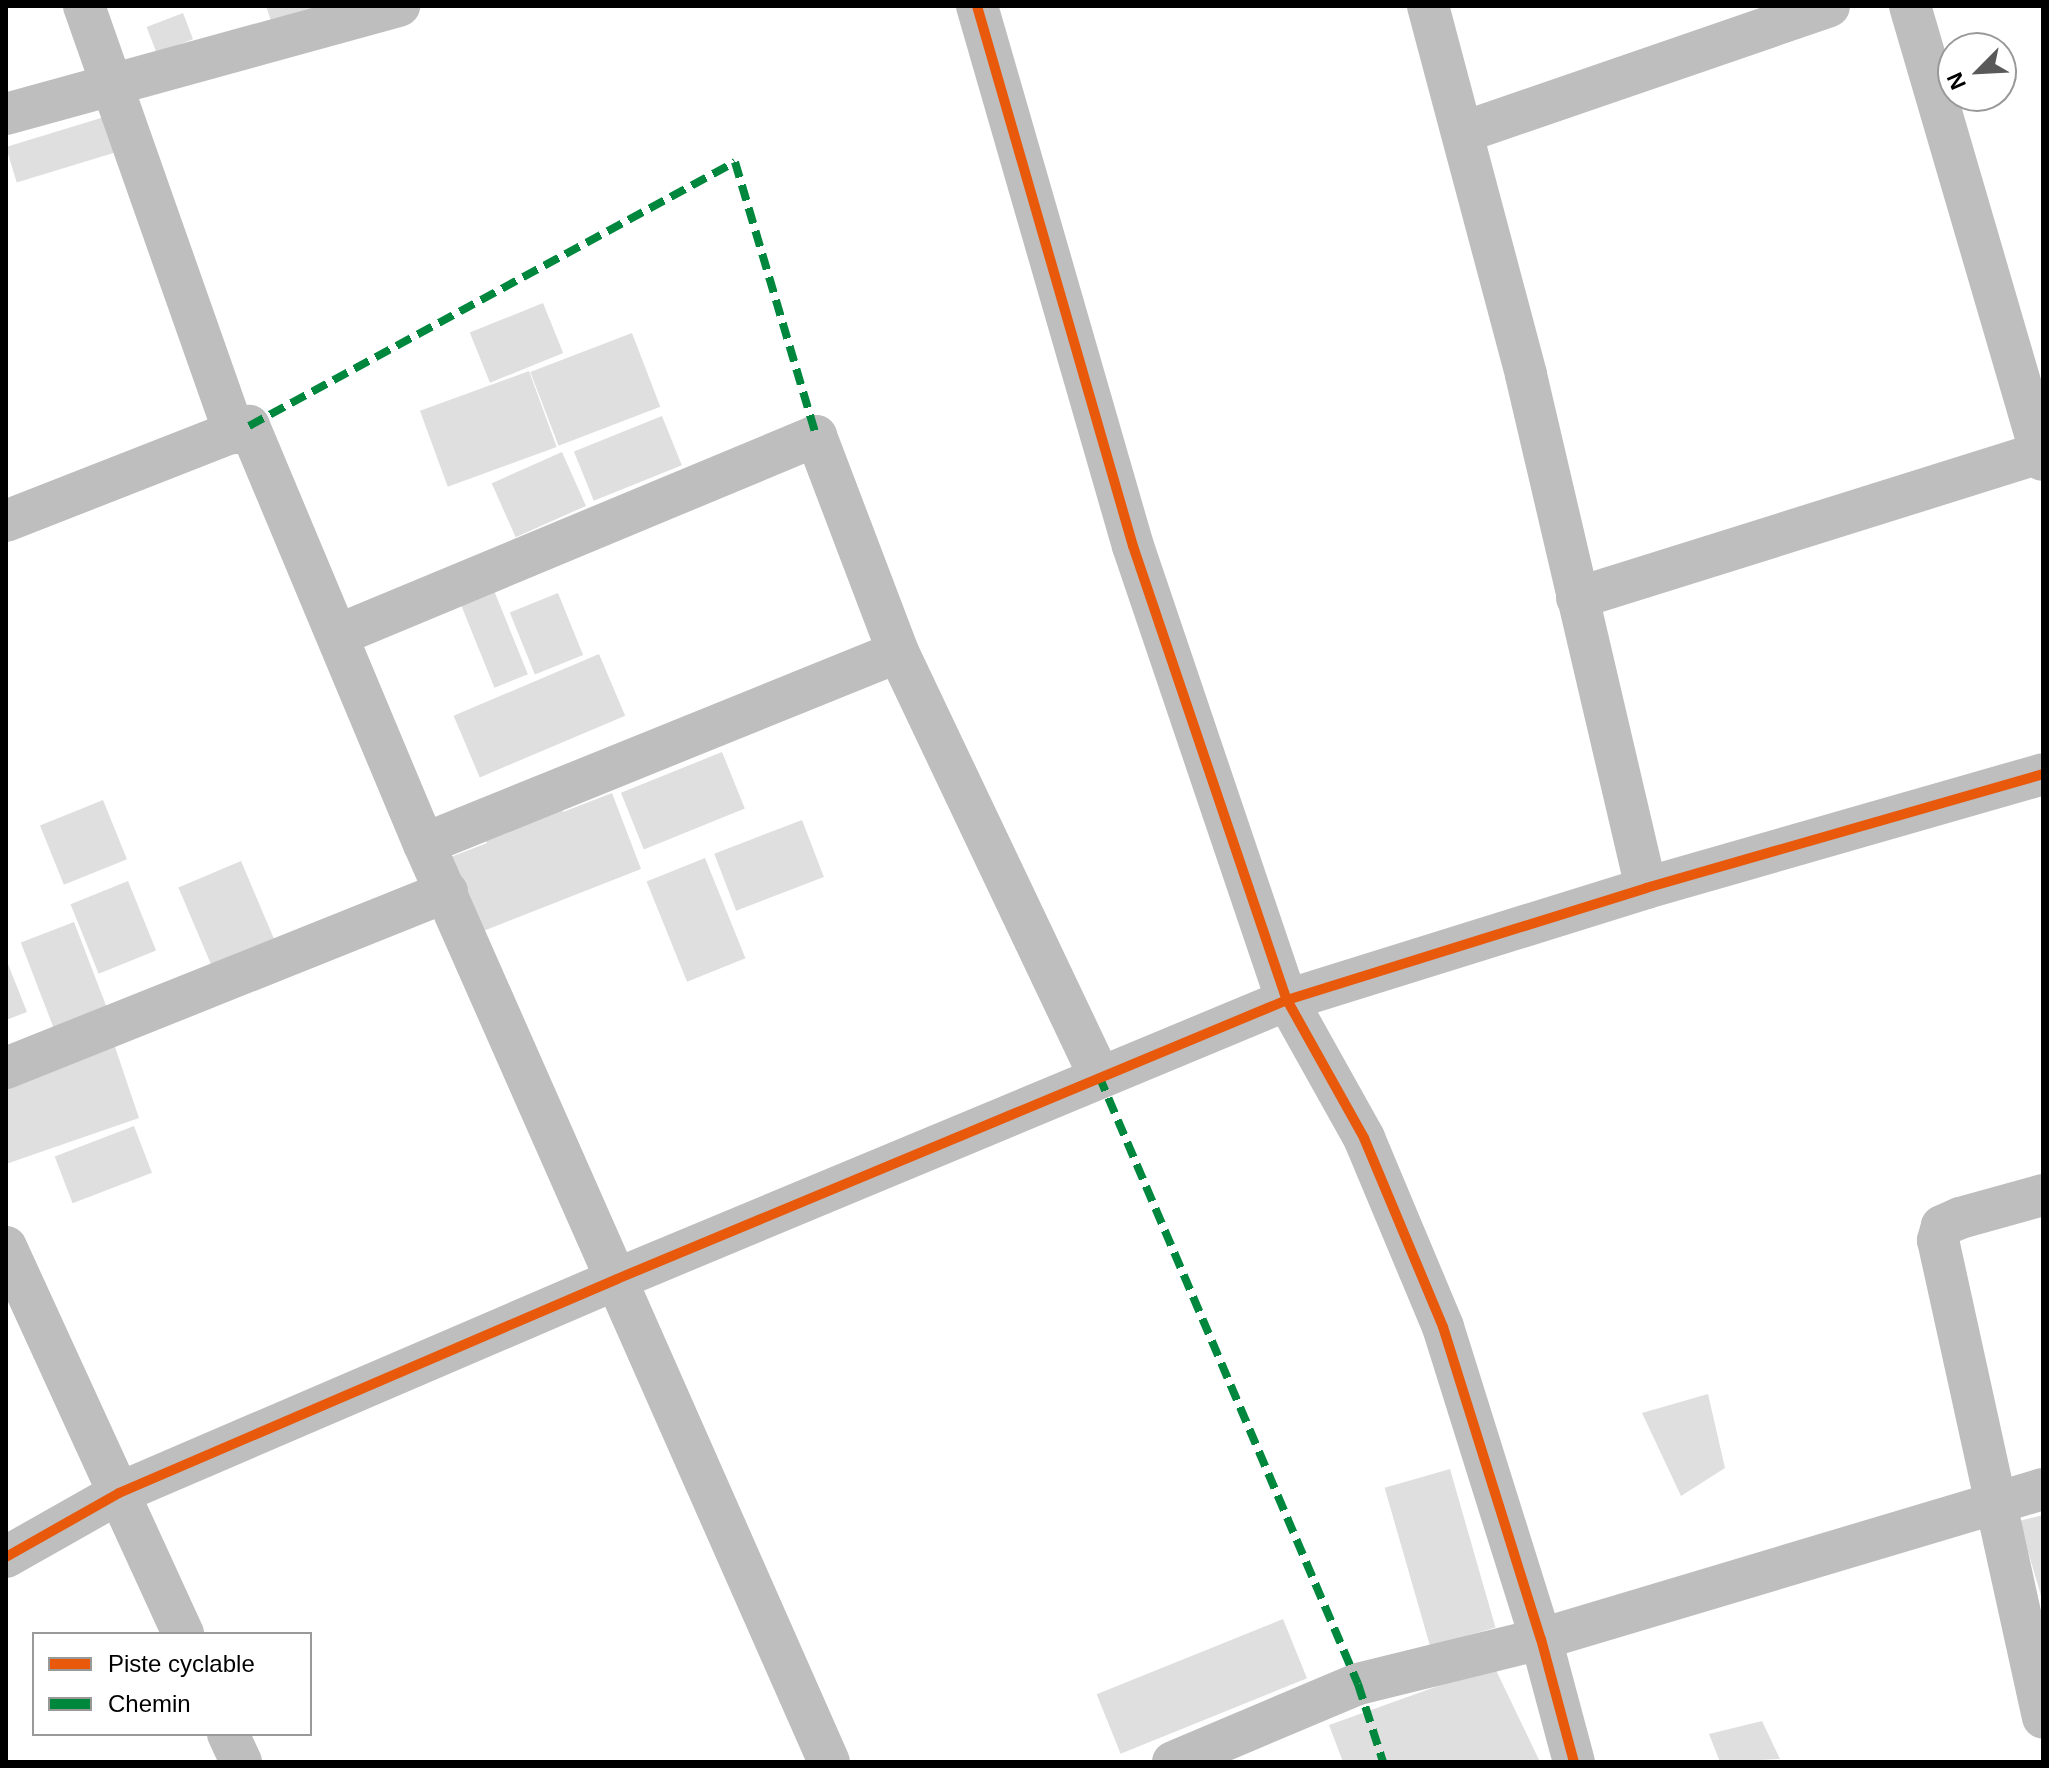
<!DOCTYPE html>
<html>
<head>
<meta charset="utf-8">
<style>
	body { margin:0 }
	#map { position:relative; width:2049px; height:1768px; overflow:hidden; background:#fff; font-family:Helvetica,sans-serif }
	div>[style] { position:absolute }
	.building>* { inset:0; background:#dfdfdf; transform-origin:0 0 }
	.minor>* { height:42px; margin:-21px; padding:0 21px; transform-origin:21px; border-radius:21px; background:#bebebe }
	.quiet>* { height:8px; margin-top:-4px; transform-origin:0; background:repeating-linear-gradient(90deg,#00873e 0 16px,transparent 0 24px) }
	.cycleway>* { height:10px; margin:-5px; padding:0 5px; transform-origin:5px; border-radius:5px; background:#e8590c }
	span { translate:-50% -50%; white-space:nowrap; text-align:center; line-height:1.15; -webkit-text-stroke:8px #fff; paint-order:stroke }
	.frame { position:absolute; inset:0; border:8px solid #000; pointer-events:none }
	.legend { position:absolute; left:32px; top:1632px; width:280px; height:104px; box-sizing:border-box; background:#fff; border:2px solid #999; margin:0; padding:10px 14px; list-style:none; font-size:24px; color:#000 }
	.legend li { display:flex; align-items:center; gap:16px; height:40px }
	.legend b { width:40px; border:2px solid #999 }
	.north { position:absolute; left:1937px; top:32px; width:80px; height:80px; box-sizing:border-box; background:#fff; border:2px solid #999; border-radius:50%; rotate:246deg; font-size:22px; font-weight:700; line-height:32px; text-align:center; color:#000 }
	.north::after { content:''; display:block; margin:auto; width:28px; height:36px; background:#595959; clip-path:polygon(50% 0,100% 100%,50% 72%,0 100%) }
</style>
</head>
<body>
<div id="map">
	<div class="building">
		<div style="clip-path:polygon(266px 6px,325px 6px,272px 24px)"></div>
		<div style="left:183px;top:13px;width:28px;height:39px;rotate:69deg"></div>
		<div style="left:114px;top:114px;width:37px;height:113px;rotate:73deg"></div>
		<div style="left:543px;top:303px;width:54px;height:79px;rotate:68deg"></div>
		<div style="left:632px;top:333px;width:79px;height:109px;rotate:69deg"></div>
		<div style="left:529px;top:371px;width:81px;height:116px;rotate:70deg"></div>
		<div style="left:662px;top:416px;width:53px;height:95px;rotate:68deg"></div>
		<div style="left:562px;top:452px;width:59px;height:77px;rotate:66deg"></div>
		<div style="left:493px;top:588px;width:93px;height:36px;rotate:68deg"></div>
		<div style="left:558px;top:593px;width:67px;height:52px;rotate:68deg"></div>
		<div style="left:599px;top:654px;width:67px;height:158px;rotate:67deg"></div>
		<div style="left:722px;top:752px;width:61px;height:109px;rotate:68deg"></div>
		<div style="clip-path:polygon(612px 793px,641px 869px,473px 935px,443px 860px,487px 843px,482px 833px,559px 803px,563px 812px)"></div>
		<div style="left:103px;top:800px;width:64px;height:68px;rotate:68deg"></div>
		<div style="left:802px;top:820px;width:61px;height:94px;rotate:69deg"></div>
		<div style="left:705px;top:858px;width:108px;height:63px;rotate:68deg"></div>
		<div style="left:241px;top:861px;width:100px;height:68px;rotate:67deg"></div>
		<div style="left:128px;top:881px;width:75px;height:62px;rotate:68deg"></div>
		<div style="left:74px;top:922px;width:106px;height:57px;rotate:69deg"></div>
		<div style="clip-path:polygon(6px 959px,27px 1012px,6px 1020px)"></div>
		<div style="clip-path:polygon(114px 1044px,139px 1118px,6px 1164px,6px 1081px)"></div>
		<div style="left:134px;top:1126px;width:50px;height:85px;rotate:69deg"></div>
		<div style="clip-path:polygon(1708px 1394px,1725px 1468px,1681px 1496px,1642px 1413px)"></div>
		<div style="left:1450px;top:1469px;width:165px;height:68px;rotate:74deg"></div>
		<div style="clip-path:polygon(2043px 1515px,2043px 1599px,2042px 1599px,2019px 1521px)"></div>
		<div style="left:1283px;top:1619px;width:64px;height:201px;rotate:68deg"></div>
		<div style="clip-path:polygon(1494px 1666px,1540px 1762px,1343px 1762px,1329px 1725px)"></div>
		<div style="clip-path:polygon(1762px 1721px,1780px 1759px,1720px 1762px,1709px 1734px)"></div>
	</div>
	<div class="minor">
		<div style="left:84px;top:6px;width:453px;rotate:70.6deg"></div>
		<div style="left:977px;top:6px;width:562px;rotate:73.89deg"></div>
		<div style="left:1133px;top:546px;width:479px;rotate:71.3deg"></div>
		<div style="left:1287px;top:1000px;width:158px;rotate:60.8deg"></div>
		<div style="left:1364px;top:1138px;width:205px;rotate:67.3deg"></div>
		<div style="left:1443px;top:1327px;width:327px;rotate:72.6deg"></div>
		<div style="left:1541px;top:1639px;width:127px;rotate:75deg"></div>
		<div style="left:1428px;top:6px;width:382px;rotate:75.1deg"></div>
		<div style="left:1526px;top:375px;width:527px;rotate:76.83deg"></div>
		<div style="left:1910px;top:6px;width:473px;rotate:73.7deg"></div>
		<div style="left:6px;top:114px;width:408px;rotate:-15.4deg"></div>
		<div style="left:1464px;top:132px;width:386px;rotate:-19deg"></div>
		<div style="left:6px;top:521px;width:261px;rotate:-21.4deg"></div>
		<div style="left:249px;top:426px;width:453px;rotate:67.3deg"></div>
		<div style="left:424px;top:844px;width:1003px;rotate:66.19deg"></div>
		<div style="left:1577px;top:598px;width:486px;rotate:-17.4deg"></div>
		<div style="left:338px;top:635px;width:518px;rotate:-22.6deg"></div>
		<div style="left:816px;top:436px;width:231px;rotate:69.2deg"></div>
		<div style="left:898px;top:652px;width:469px;rotate:64.6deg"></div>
		<div style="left:424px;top:844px;width:511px;rotate:-22.05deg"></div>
		<div style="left:6px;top:1068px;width:475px;rotate:-21.8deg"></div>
		<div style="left:2043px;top:1195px;width:86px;rotate:164.5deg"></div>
		<div style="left:1960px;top:1218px;width:20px;rotate:156deg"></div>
		<div style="left:1942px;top:1226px;width:15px;rotate:106deg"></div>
		<div style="left:1938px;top:1240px;width:489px;rotate:77.6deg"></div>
		<div style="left:6px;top:1247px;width:426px;rotate:65.4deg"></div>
		<div style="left:6px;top:1557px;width:130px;rotate:-29.5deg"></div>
		<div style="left:119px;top:1493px;width:542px;rotate:-23.25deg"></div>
		<div style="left:617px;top:1279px;width:726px;rotate:-22.61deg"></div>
		<div style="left:1287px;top:1000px;width:376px;rotate:-17.3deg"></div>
		<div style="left:1646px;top:888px;width:413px;rotate:-16deg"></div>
		<div style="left:228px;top:1734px;width:31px;rotate:65deg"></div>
		<div style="left:1173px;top:1762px;width:201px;rotate:-22.9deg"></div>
		<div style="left:1358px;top:1684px;width:188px;rotate:-13.8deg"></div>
		<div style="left:1541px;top:1639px;width:524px;rotate:-16.64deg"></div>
	</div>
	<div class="quiet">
		<div style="left:249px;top:426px;width:553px;rotate:-28.51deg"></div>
		<div style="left:735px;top:162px;width:286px;rotate:73.5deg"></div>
		<div style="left:1099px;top:1076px;width:661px;rotate:66.93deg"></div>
		<div style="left:1358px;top:1684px;width:82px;rotate:72.2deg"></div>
	</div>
	<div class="cycleway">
		<div style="left:977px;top:6px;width:562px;rotate:73.89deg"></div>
		<div style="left:1133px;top:546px;width:479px;rotate:71.3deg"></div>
		<div style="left:1287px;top:1000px;width:158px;rotate:60.8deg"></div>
		<div style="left:1364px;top:1138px;width:205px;rotate:67.3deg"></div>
		<div style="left:1443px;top:1327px;width:327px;rotate:72.6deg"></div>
		<div style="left:1541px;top:1639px;width:127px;rotate:75deg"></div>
		<div style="left:6px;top:1557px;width:130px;rotate:-29.5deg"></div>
		<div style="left:119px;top:1493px;width:542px;rotate:-23.25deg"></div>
		<div style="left:617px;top:1279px;width:726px;rotate:-22.61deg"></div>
		<div style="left:1287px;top:1000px;width:376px;rotate:-17.3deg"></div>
		<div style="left:1646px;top:888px;width:413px;rotate:-16deg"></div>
	</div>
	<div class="frame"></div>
	<ul class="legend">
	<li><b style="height:10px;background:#e8590c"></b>Piste cyclable</li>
	<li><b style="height:10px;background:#00873e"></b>Chemin</li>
	</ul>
	<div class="north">N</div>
</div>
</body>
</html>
